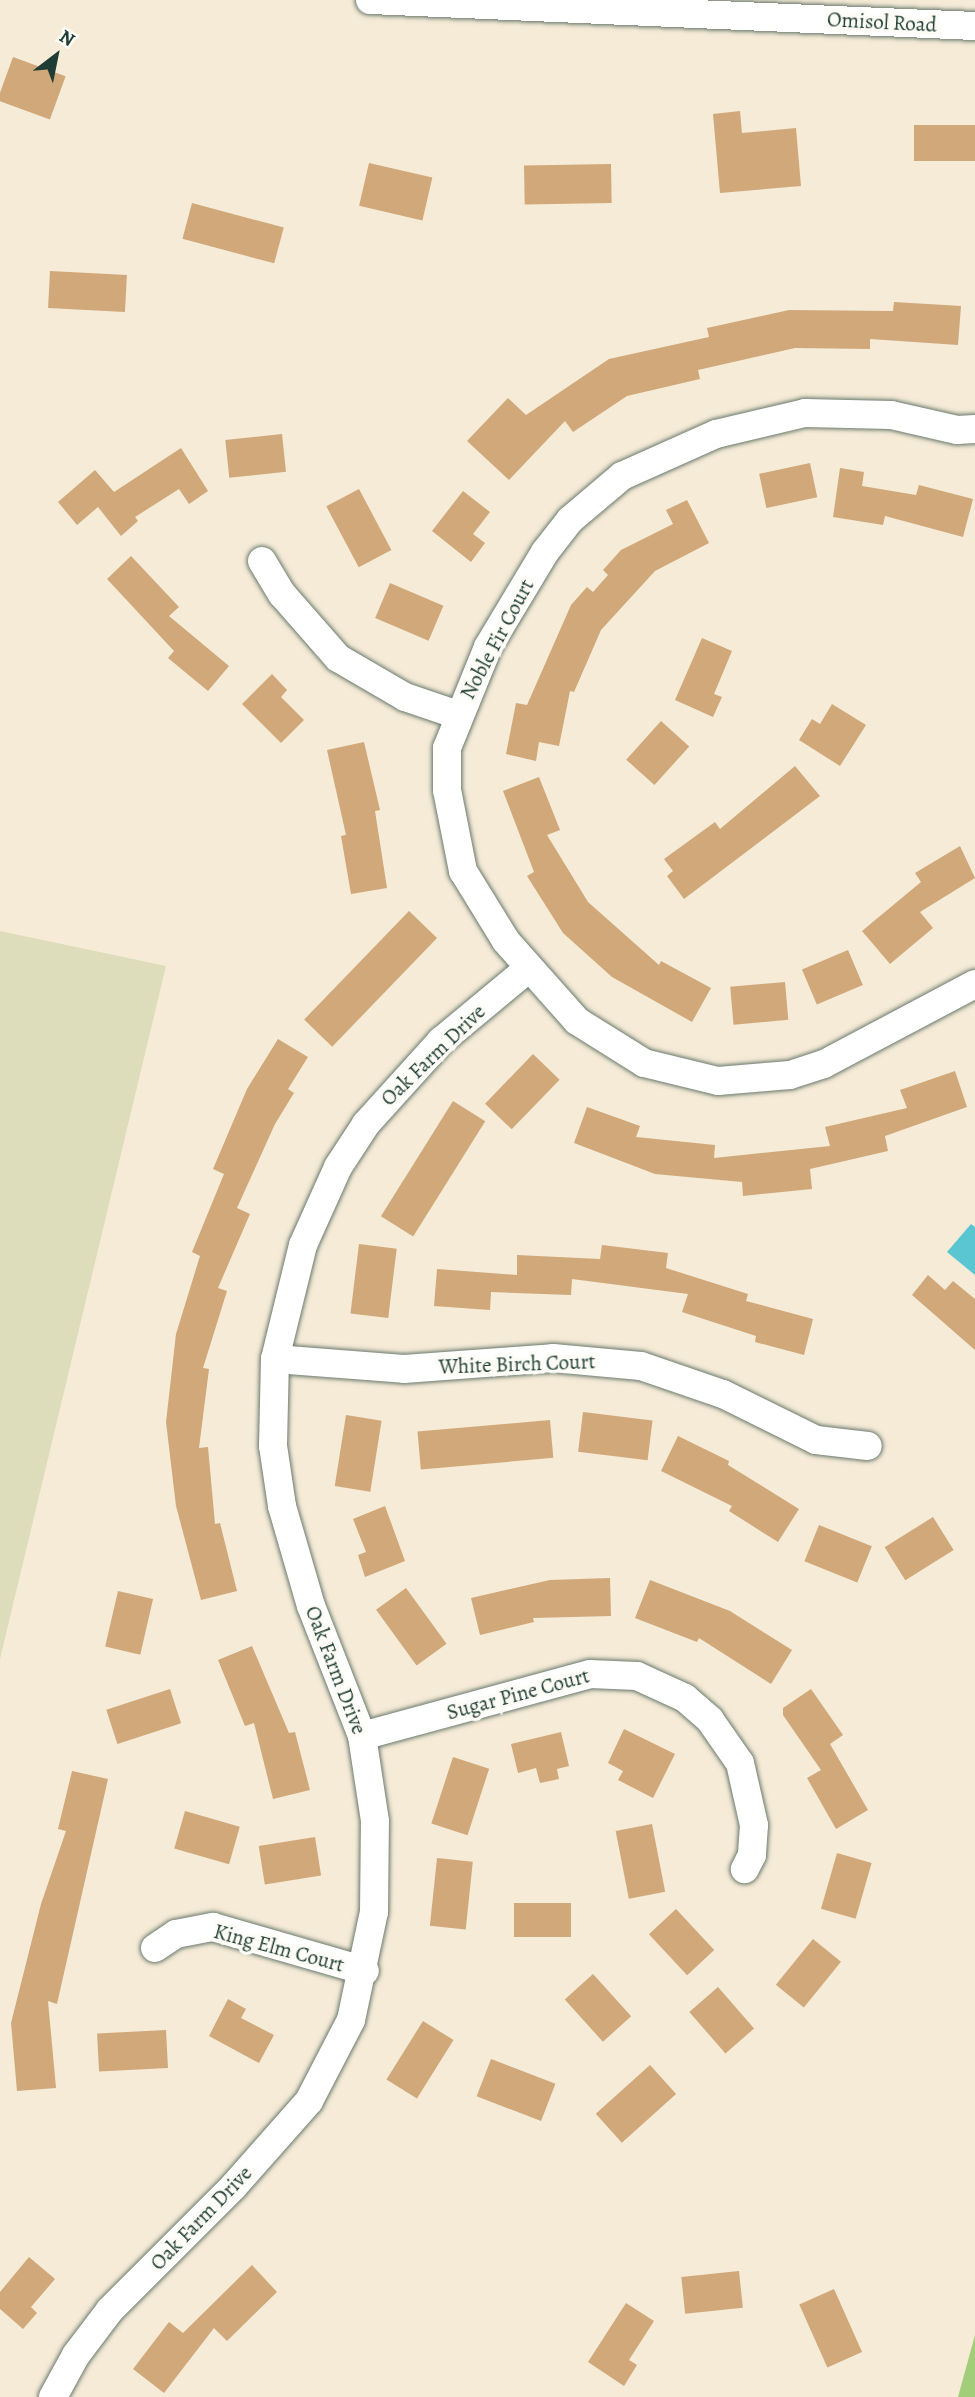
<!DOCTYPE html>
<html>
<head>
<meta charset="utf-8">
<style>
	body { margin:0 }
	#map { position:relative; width:975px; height:2397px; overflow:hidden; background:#f5ebd7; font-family:Alegreya,serif }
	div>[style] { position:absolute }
	.built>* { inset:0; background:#deddbb }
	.green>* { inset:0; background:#a2cd79 }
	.water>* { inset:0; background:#5ac6d2 }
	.building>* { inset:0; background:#d0a87a; transform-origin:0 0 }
	.roads { filter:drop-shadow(0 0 2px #6a7a6d) drop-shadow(0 0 2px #6a7a6d) }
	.minor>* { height:28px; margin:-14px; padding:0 14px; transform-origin:14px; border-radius:14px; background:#fff }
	span { translate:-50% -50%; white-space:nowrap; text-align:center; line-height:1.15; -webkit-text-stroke:7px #fdfcf7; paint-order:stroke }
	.street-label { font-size:21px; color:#1f3d34 }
	.north { position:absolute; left:21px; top:21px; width:70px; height:70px; -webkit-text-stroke:5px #fdfcf7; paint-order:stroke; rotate:32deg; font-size:19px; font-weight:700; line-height:28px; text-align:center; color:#1f3d34 }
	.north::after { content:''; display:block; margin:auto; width:24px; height:32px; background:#1f3d34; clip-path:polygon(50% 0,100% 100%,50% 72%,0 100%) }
</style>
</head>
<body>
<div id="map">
	<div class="built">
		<div style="clip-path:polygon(0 931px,166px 966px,0 1659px)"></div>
	</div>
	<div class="green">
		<div style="clip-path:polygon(975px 2335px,975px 2397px,958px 2397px)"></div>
	</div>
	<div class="water">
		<div style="clip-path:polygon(971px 1224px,975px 1227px,975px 1275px,947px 1252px)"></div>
	</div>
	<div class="building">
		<div style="left:13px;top:57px;width:56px;height:46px;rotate:20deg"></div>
		<div style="clip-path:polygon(740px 111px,742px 133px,796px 128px,801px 186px,720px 193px,713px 114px)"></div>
		<div style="left:914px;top:125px;width:61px;height:36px"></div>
		<div style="left:369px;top:163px;width:65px;height:44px;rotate:13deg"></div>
		<div style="left:611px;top:164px;width:39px;height:87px;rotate:89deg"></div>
		<div style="left:192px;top:203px;width:95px;height:37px;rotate:15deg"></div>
		<div style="left:50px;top:271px;width:77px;height:37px;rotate:3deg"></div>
		<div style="clip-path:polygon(894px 302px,961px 306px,958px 345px,870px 339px,870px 349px,795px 348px,698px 370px,700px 379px,627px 396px,573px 432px,565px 421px,509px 480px,467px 441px,508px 398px,526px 415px,609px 359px,709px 337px,707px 328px,789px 310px,893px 311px)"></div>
		<div style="left:282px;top:434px;width:38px;height:57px;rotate:84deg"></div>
		<div style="clip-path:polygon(181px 448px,208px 491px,189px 504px,179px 489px,135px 517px,138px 521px,121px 536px,98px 507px,77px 525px,58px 502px,95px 470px,114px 492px)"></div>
		<div style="left:810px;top:463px;width:35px;height:52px;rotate:78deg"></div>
		<div style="clip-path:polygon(840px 468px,864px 472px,862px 486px,916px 495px,919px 485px,973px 499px,963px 537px,885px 516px,883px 525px,833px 517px)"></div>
		<div style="left:359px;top:489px;width:69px;height:37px;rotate:62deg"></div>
		<div style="clip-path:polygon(463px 491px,490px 512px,473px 534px,485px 543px,471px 562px,432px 531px)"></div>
		<div style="clip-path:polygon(687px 500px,709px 543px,655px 571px,601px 630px,574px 692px,570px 691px,559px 746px,539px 742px,536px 761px,506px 754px,516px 703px,527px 705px,571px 605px,587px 587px,593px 592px,608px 575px,603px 570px,621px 550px,673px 524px,666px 510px)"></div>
		<div style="clip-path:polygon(131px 556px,179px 607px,169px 616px,229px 666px,208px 691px,168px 658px,174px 651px,107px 579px)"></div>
		<div style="left:390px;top:583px;width:58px;height:38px;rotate:23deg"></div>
		<div style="clip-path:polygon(702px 638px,732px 651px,714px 694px,722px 697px,713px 717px,675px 700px)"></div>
		<div style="clip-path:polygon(272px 674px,287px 690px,281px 697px,304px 720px,281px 743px,242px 704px)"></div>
		<div style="clip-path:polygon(832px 704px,866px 725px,840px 766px,799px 740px,812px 719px,820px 724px)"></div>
		<div style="left:661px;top:721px;width:38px;height:52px;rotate:42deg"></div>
		<div style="clip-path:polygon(364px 742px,380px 810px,375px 811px,387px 888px,351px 894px,341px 836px,346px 835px,327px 750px)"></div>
		<div style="clip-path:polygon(795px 766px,820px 796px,684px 899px,667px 876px,673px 871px,664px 859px,715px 822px,720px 829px)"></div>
		<div style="clip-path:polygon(539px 777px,560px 830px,547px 835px,588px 902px,659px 965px,661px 961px,711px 988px,692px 1022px,612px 977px,563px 933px,527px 876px,534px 872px,503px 791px)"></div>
		<div style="clip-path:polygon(960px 846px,975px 878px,920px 912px,933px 928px,890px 964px,862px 931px,921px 882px,915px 873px)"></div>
		<div style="left:409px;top:911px;width:39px;height:151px;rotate:44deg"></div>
		<div style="left:848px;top:950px;width:38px;height:50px;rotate:67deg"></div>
		<div style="left:785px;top:982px;width:38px;height:55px;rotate:85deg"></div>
		<div style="clip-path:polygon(278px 1039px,308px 1057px,288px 1089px,294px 1093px,275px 1124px,237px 1208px,250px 1214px,218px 1288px,227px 1291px,203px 1368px,209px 1369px,199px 1448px,208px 1447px,215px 1524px,220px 1523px,237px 1591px,201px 1600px,176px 1506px,166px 1422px,176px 1334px,200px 1256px,192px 1252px,224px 1174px,213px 1169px,247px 1089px)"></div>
		<div style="left:533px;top:1054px;width:37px;height:69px;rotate:44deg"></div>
		<div style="clip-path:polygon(955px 1071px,967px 1107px,885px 1136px,888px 1151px,810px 1169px,812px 1189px,743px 1196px,742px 1182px,655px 1174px,574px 1143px,587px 1107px,640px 1126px,636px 1137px,715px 1145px,714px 1158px,830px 1146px,825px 1127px,907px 1108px,900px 1090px)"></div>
		<div style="left:453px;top:1101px;width:38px;height:136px;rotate:32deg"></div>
		<div style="left:359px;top:1244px;width:38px;height:70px;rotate:7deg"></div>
		<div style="clip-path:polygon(602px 1245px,668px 1253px,666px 1268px,748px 1294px,746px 1301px,813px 1319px,804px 1355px,755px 1342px,756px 1336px,682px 1312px,688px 1294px,572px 1279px,571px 1295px,491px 1292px,490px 1310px,434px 1306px,437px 1269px,517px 1275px,517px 1255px,600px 1259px)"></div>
		<div style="clip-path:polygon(928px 1275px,945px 1290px,953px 1281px,975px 1299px,975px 1350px,912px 1295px)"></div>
		<div style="left:583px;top:1412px;width:70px;height:40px;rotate:7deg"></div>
		<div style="left:346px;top:1415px;width:36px;height:72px;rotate:9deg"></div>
		<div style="left:550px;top:1420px;width:38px;height:133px;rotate:85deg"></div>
		<div style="clip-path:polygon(678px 1436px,729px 1461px,728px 1465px,799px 1509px,778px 1542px,729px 1511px,732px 1506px,661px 1471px)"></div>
		<div style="clip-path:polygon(385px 1506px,405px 1561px,365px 1577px,358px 1555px,366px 1552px,353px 1519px)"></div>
		<div style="left:933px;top:1517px;width:39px;height:57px;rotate:58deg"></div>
		<div style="left:819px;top:1525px;width:57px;height:39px;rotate:22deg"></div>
		<div style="clip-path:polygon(610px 1578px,611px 1616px,533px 1618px,534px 1622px,480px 1635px,471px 1598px,550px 1580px)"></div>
		<div style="clip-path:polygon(650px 1580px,730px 1611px,792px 1650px,771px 1684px,699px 1638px,697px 1642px,635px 1618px)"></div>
		<div style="left:406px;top:1588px;width:69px;height:37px;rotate:54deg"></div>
		<div style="left:118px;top:1591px;width:36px;height:57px;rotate:13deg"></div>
		<div style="clip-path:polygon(252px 1646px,289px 1733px,295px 1732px,310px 1790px,273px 1799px,254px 1723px,245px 1726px,218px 1660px)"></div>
		<div style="left:170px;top:1689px;width:36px;height:67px;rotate:72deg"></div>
		<div style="clip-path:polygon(811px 1689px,843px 1735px,830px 1744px,868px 1810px,836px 1829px,807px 1778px,821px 1770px,783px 1715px,783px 1708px)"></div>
		<div style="clip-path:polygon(624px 1729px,675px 1754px,653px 1798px,618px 1780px,623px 1771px,608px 1763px)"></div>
		<div style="clip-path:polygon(561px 1732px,569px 1766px,557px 1769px,559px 1779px,540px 1783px,536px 1768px,518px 1773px,511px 1744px)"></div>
		<div style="left:453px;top:1757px;width:38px;height:70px;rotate:18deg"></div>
		<div style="clip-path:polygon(72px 1771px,108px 1779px,57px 2004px,48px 2001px,56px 2088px,17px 2091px,11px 2023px,41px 1904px,66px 1831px,58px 1829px)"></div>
		<div style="left:185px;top:1811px;width:57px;height:39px;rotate:16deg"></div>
		<div style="left:652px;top:1824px;width:69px;height:37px;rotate:79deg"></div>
		<div style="left:315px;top:1837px;width:39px;height:57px;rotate:81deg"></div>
		<div style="left:837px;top:1853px;width:36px;height:58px;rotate:16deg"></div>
		<div style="left:437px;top:1858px;width:36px;height:68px;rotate:6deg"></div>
		<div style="left:514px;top:1903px;width:57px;height:34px"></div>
		<div style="left:676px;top:1909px;width:56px;height:37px;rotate:47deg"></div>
		<div style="left:813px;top:1939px;width:36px;height:59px;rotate:39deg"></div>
		<div style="left:593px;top:1974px;width:57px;height:38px;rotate:48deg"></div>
		<div style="left:718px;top:1987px;width:55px;height:38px;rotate:49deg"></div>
		<div style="clip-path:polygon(228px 1999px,246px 2009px,241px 2018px,274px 2035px,259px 2063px,209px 2036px)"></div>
		<div style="left:423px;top:2021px;width:36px;height:69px;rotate:32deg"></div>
		<div style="left:166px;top:2030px;width:38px;height:69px;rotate:87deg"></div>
		<div style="left:491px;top:2059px;width:69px;height:40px;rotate:21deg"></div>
		<div style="left:650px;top:2065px;width:39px;height:73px;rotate:48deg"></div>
		<div style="clip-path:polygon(29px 2257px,55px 2279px,31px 2307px,37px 2313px,23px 2329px,0 2309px,0 2292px)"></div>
		<div style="clip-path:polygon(252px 2265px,277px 2292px,227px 2341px,214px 2328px,164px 2393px,133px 2369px,169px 2322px,183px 2333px)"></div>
		<div style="left:739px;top:2271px;width:37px;height:58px;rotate:84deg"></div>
		<div style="left:834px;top:2289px;width:69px;height:38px;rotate:66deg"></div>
		<div style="clip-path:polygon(626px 2303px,654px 2321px,629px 2360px,637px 2365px,624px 2386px,588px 2362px)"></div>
	</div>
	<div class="roads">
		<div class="minor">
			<div style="left:370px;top:0;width:606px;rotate:2.46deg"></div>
			<div style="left:975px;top:429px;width:18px;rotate:177deg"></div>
			<div style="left:957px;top:430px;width:68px;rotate:-167.2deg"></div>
			<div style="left:891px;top:415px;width:86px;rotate:-178.7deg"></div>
			<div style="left:805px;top:413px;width:91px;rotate:166.7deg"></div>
			<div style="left:716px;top:434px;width:103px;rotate:155.9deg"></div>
			<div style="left:622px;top:476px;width:68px;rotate:139.8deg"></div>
			<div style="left:570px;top:520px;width:41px;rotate:128deg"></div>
			<div style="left:545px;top:552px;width:111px;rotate:121deg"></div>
			<div style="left:488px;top:647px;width:109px;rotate:112.1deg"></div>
			<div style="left:447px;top:748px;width:42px;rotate:90deg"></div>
			<div style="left:447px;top:790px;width:83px;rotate:78.8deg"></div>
			<div style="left:463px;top:871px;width:82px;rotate:58.4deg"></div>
			<div style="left:506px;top:941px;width:107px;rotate:48.4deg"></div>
			<div style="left:577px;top:1021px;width:79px;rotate:32.1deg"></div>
			<div style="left:644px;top:1063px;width:76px;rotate:13.7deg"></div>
			<div style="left:718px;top:1081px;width:72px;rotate:-4.8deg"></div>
			<div style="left:790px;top:1075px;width:36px;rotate:-18deg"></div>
			<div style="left:824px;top:1064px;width:171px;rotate:-27.9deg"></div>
			<div style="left:262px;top:561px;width:39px;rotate:59deg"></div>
			<div style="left:282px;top:594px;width:85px;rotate:48.8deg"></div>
			<div style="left:338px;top:658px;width:78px;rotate:30.2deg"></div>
			<div style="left:405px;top:697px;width:56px;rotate:18.8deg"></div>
			<div style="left:275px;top:1359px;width:129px;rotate:4.4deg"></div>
			<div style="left:404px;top:1369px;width:149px;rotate:-4.2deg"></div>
			<div style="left:553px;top:1358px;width:88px;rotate:5.2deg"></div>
			<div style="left:641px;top:1366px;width:87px;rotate:18.9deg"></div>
			<div style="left:723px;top:1394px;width:104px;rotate:26.3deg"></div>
			<div style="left:816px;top:1440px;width:52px;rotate:6.6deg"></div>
			<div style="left:362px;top:1736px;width:236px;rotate:-15.2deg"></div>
			<div style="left:590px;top:1674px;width:47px;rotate:2.4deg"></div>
			<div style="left:637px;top:1676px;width:53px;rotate:24.6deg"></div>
			<div style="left:685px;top:1698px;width:33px;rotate:41deg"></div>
			<div style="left:710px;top:1720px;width:52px;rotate:55.1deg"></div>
			<div style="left:740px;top:1763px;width:64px;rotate:77.3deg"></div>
			<div style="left:754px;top:1825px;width:30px;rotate:94deg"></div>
			<div style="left:752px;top:1855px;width:16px;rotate:117deg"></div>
			<div style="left:155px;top:1948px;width:25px;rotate:-34deg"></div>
			<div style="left:176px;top:1934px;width:38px;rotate:-11deg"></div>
			<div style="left:213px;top:1927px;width:158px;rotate:16.1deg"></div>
			<div style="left:53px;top:2397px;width:48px;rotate:-61.3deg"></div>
			<div style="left:76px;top:2355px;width:56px;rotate:-52.9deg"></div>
			<div style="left:110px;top:2310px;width:174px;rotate:-45deg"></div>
			<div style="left:233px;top:2187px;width:115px;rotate:-48.5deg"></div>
			<div style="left:309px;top:2101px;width:91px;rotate:-62.6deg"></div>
			<div style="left:351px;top:2020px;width:110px;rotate:-78deg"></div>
			<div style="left:374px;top:1912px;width:91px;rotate:-89.4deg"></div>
			<div style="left:375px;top:1821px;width:86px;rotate:-98.7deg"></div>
			<div style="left:362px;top:1736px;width:140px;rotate:-111.4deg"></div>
			<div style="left:311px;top:1606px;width:104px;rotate:-106.2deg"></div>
			<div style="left:282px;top:1506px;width:61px;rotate:-98.5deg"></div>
			<div style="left:273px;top:1446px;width:87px;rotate:-88.7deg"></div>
			<div style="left:275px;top:1359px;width:117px;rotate:-76.2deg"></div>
			<div style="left:303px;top:1245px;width:85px;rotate:-65.8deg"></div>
			<div style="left:338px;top:1167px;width:51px;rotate:-56.9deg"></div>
			<div style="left:366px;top:1124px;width:112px;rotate:-47.9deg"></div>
			<div style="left:441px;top:1041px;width:114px;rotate:-39.7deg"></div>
		</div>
	</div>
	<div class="street-label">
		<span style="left:882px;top:22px;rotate:3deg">Omisol Road</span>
		<span style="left:497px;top:639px;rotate:-62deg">Noble Fir Court</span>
		<span style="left:433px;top:1055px;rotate:-44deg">Oak Farm Drive</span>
		<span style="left:517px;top:1364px;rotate:-2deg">White Birch Court</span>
		<span style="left:336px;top:1670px;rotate:69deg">Oak Farm Drive</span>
		<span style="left:518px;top:1694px;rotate:-15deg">Sugar Pine Court</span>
		<span style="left:279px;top:1948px;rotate:15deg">King Elm Court</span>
		<span style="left:201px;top:2218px;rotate:-46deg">Oak Farm Drive</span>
	</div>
	<div class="north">N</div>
</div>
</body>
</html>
